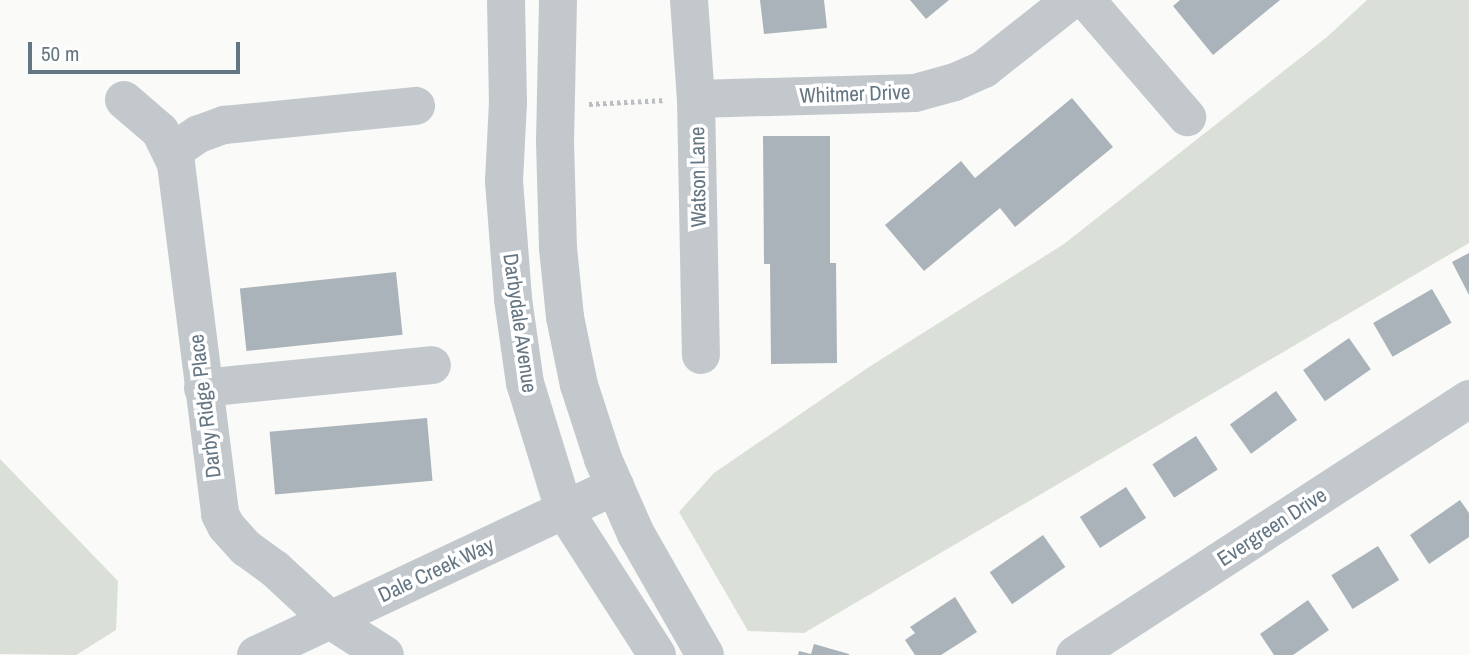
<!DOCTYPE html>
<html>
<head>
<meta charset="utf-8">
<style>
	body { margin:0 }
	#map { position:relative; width:1469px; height:655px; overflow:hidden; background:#fafaf8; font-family:"Archivo Narrow",sans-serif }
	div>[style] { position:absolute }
	.green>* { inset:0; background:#dadfd7 }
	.building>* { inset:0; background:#aab3b9; transform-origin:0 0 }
	.path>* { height:4.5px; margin-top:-2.25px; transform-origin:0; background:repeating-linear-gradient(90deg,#bbbfc2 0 3.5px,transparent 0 7px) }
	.minor>* { height:38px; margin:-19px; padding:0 19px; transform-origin:19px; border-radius:19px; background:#c3c8cc }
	span { translate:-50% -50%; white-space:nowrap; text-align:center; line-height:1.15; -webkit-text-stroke:7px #fff; paint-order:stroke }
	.street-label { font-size:21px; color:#657683 }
	.scale { position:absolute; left:28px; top:42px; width:212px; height:32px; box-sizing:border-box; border:4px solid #657683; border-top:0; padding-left:9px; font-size:21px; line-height:24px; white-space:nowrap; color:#657683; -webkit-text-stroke:5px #fff; paint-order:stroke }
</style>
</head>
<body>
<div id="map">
	<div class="green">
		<div style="clip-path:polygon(1367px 0,1469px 0,1469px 243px,804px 633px,748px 631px,679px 512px,714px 473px,869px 367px,1064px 244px,1327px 37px)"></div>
		<div style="clip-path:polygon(0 459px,118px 581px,116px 630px,76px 655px,0 654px)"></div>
	</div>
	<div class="building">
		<div style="clip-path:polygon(760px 0,824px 0,827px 28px,764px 34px)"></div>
		<div style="clip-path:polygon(910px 0,949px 0,926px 19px)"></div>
		<div style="clip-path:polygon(1180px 0,1280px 0,1213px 55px,1173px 6px)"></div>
		<div style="clip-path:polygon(1072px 98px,1113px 147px,1015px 227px,1000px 208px,924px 271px,885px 225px,961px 161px,975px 178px)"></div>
		<div style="clip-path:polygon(763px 136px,830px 136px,830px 263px,836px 263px,837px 363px,771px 364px,770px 264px,764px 264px)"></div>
		<div style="clip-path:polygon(1469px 253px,1469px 295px,1452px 262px)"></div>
		<div style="left:396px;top:272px;width:63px;height:157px;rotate:84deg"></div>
		<div style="left:1432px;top:289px;width:39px;height:68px;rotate:60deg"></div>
		<div style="left:1349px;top:338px;width:38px;height:56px;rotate:55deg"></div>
		<div style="left:1276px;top:391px;width:36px;height:57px;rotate:54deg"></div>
		<div style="left:427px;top:418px;width:63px;height:158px;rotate:85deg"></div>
		<div style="left:1196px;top:436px;width:40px;height:52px;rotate:57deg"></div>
		<div style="left:1126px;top:487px;width:37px;height:55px;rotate:57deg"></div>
		<div style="clip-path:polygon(1460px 500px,1469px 513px,1469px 537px,1429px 564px,1410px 535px)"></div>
		<div style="left:1043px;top:535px;width:39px;height:65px;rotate:55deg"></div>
		<div style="left:1378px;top:546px;width:40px;height:55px;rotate:58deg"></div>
		<div style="clip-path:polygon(955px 597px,977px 632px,941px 655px,915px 655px,905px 640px,915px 633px,910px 627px)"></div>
		<div style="clip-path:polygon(1308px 600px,1329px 630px,1293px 655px,1274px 655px,1260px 634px)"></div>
		<div style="clip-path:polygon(814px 644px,849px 654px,849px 655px,798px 655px,799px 651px,811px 654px)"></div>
	</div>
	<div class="path">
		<div style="left:589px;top:104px;width:76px;rotate:-3deg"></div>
	</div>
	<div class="minor">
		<div style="left:506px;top:0;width:102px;rotate:88.9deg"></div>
		<div style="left:508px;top:102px;width:79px;rotate:92.9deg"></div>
		<div style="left:504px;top:181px;width:118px;rotate:85.6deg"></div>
		<div style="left:513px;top:299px;width:85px;rotate:81.9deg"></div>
		<div style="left:525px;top:383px;width:133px;rotate:72.9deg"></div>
		<div style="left:564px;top:510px;width:172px;rotate:57.3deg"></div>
		<div style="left:558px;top:0;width:141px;rotate:91.2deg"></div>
		<div style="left:555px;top:141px;width:107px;rotate:88.4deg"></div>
		<div style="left:558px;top:248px;width:69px;rotate:84.2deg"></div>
		<div style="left:565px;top:317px;width:69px;rotate:78.4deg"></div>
		<div style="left:579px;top:385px;width:78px;rotate:72deg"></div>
		<div style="left:603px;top:459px;width:82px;rotate:66.3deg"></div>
		<div style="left:636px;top:534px;width:139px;rotate:60.3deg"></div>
		<div style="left:689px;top:0;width:99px;rotate:86deg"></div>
		<div style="left:696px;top:99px;width:256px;rotate:88.9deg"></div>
		<div style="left:1086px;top:0;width:155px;rotate:49.2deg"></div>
		<div style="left:696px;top:99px;width:219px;rotate:-1.6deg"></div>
		<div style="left:915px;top:93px;width:41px;rotate:-15.4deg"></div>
		<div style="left:955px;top:82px;width:32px;rotate:-24deg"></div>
		<div style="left:984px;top:69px;width:111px;rotate:-38.4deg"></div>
		<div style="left:124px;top:100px;width:48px;rotate:40.7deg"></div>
		<div style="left:160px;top:131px;width:37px;rotate:64deg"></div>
		<div style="left:176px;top:164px;width:353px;rotate:82.8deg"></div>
		<div style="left:220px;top:514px;width:13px;rotate:63deg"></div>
		<div style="left:226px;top:526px;width:30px;rotate:48deg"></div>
		<div style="left:246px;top:548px;width:36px;rotate:36deg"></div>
		<div style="left:275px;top:569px;width:75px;rotate:42.8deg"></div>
		<div style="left:330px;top:620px;width:65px;rotate:32.5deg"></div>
		<div style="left:172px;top:152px;width:32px;rotate:-34deg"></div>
		<div style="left:199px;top:134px;width:27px;rotate:-20deg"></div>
		<div style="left:224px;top:125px;width:193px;rotate:-5.7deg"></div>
		<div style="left:203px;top:388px;width:230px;rotate:-5.7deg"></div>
		<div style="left:256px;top:655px;width:397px;rotate:-25.2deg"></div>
		<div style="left:1075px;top:655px;width:470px;rotate:-33deg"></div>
	</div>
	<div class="street-label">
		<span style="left:855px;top:94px;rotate:-2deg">Whitmer Drive</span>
		<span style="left:698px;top:177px;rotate:-91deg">Watson Lane</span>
		<span style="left:520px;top:323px;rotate:82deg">Darbydale Avenue</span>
		<span style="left:205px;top:406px;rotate:-97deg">Darby Ridge Place</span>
		<span style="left:1272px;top:527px;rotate:-33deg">Evergreen Drive</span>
		<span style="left:436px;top:570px;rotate:-25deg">Dale Creek Way</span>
	</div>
	<div class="scale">50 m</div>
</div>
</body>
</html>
